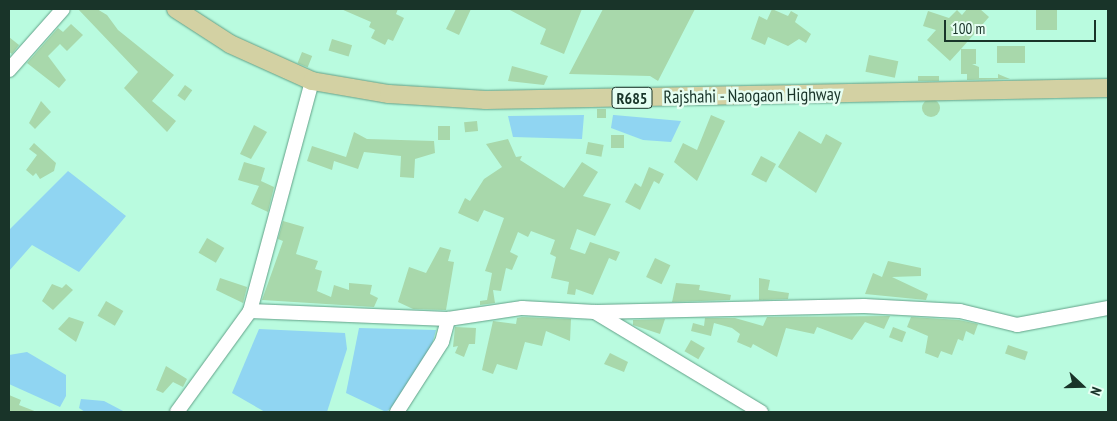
<!DOCTYPE html>
<html>
<head>
<meta charset="utf-8">
<style>
	body { margin:0 }
	#map { position:relative; width:1117px; height:421px; overflow:hidden; background:#b9fbdf; font-family:"PT Sans Narrow",sans-serif }
	div>[style] { position:absolute }
	.water>* { inset:0; background:#90d5f2 }
	.building>* { inset:0; background:#a8d8ab; transform-origin:0 0 }
	.round { border-radius:50% }
	.roads { filter:drop-shadow(0 0 1px #62a188) drop-shadow(0 0 1px #62a188) }
	.minor>* { height:14px; margin:-7px; padding:0 7px; transform-origin:7px; border-radius:7px; background:#fff }
	.major>* { height:18px; margin:-9px; padding:0 9px; transform-origin:9px; border-radius:9px; background:#d3d1a3 }
	span { translate:-50% -50%; white-space:nowrap; text-align:center; line-height:1.15; -webkit-text-stroke:5px #e5fef2; paint-order:stroke }
	.shield-label span { padding:1px 4px; background:#e5fef2; border:1px solid; border-radius:4px; -webkit-text-stroke-width:0 }
	.shield-label { font-size:16px; color:#193429; font-weight:700 }
	.street-label { font-size:18px; color:#193429 }
	.frame { position:absolute; inset:0; border:10px solid #193429; pointer-events:none }
	.north { position:absolute; left:1057px; top:361px; width:50px; height:50px; -webkit-text-stroke:4px #e5fef2; paint-order:stroke; rotate:111deg; font-size:14px; font-weight:700; line-height:20px; text-align:center; color:#193429 }
	.north::after { content:''; display:block; margin:auto; width:18px; height:22px; background:#193429; clip-path:polygon(50% 0,100% 100%,50% 72%,0 100%) }
	.scale { position:absolute; left:944px; top:20px; width:152px; height:22px; box-sizing:border-box; border:2px solid #193429; border-top:0; padding-left:6px; font-size:15px; line-height:18px; white-space:nowrap; color:#193429; -webkit-text-stroke:4px #e5fef2; paint-order:stroke }
</style>
</head>
<body>
<div id="map">
	<div class="water">
		<div style="clip-path:polygon(584px 115px,582px 139px,513px 137px,508px 116px)"></div>
		<div style="clip-path:polygon(613px 115px,614px 115px,681px 121px,671px 142px,643px 140px,611px 128px)"></div>
		<div style="clip-path:polygon(68px 171px,126px 216px,79px 272px,32px 245px,9px 271px,9px 230px)"></div>
		<div style="clip-path:polygon(359px 328px,436px 330px,430px 352px,400px 401px,386px 412px,346px 393px)"></div>
		<div style="clip-path:polygon(259px 329px,345px 333px,347px 349px,327px 412px,265px 412px,232px 393px)"></div>
		<div style="clip-path:polygon(27px 352px,66px 375px,66px 396px,60px 407px,9px 384px,9px 355px)"></div>
		<div style="clip-path:polygon(81px 399px,104px 401px,125px 412px,85px 412px,79px 408px)"></div>
	</div>
	<div class="building">
		<div style="clip-path:polygon(78px 9px,97px 9px,107px 15px,118px 30px,174px 75px,152px 101px,176px 121px,167px 132px,124px 88px,138px 72px)"></div>
		<div style="clip-path:polygon(341px 9px,398px 9px,396px 14px,404px 18px,393px 41px,388px 39px,385px 45px,371px 38px,375px 30px,369px 27px,371px 22px)"></div>
		<div style="clip-path:polygon(456px 9px,471px 9px,459px 35px,446px 29px)"></div>
		<div style="clip-path:polygon(508px 9px,582px 9px,564px 54px,540px 44px,546px 29px)"></div>
		<div style="clip-path:polygon(603px 9px,695px 9px,658px 81px,650px 76px,569px 74px)"></div>
		<div style="clip-path:polygon(772px 9px,788px 16px,791px 11px,798px 15px,795px 22px,811px 34px,806px 43px,799px 39px,788px 46px,768px 37px,765px 45px,751px 39px,759px 16px,767px 20px)"></div>
		<div style="clip-path:polygon(967px 9px,980px 9px,989px 17px,961px 49px,976px 49px,976px 64px,972px 64px,979px 67px,979px 78px,998px 78px,998px 74px,1010px 79px,967px 80px,967px 74px,961px 74px,961px 49px,950px 61px,927px 40px,936px 30px,923px 26px,928px 11px,949px 18px,957px 10px,962px 15px)"></div>
		<div style="left:1036px;top:9px;width:21px;height:21px"></div>
		<div style="clip-path:polygon(71px 24px,83px 35px,67px 51px,60px 44px,48px 56px,66px 80px,59px 88px,27px 63px,58px 28px,63px 32px)"></div>
		<div style="clip-path:polygon(9px 37px,19px 45px,12px 54px,9px 52px)"></div>
		<div style="left:332px;top:39px;width:21px;height:12px;rotate:17deg"></div>
		<div style="left:1025px;top:46px;width:17px;height:28px;rotate:90deg"></div>
		<div style="left:302px;top:52px;width:11px;height:12px;rotate:22deg"></div>
		<div style="left:869px;top:55px;width:30px;height:17px;rotate:12deg"></div>
		<div style="clip-path:polygon(512px 66px,548px 76px,544px 85px,508px 81px)"></div>
		<div style="left:918px;top:76px;width:21px;height:5px"></div>
		<div style="left:185px;top:85px;width:9px;height:13px;rotate:36deg"></div>
		<div class="round" style="left:922px;top:99px;width:18px;height:18px"></div>
		<div style="clip-path:polygon(41px 101px,51px 112px,35px 129px,29px 123px)"></div>
		<div style="left:597px;top:109px;width:9px;height:9px"></div>
		<div style="clip-path:polygon(711px 115px,725px 121px,697px 181px,674px 162px,683px 143px,697px 150px)"></div>
		<div style="left:477px;top:121px;width:10px;height:13px;rotate:84deg"></div>
		<div style="clip-path:polygon(254px 125px,267px 132px,251px 159px,240px 154px)"></div>
		<div style="left:438px;top:126px;width:12px;height:14px"></div>
		<div style="clip-path:polygon(799px 131px,821px 144px,826px 134px,842px 143px,816px 193px,778px 167px)"></div>
		<div style="clip-path:polygon(354px 132px,367px 139px,434px 141px,435px 153px,415px 159px,414px 178px,400px 177px,401px 156px,364px 152px,358px 169px,334px 161px,332px 170px,307px 161px,312px 146px,346px 157px)"></div>
		<div style="left:611px;top:135px;width:13px;height:13px"></div>
		<div style="clip-path:polygon(508px 139px,516px 157px,522px 156px,520px 160px,564px 188px,582px 162px,598px 172px,583px 196px,611px 204px,595px 236px,577px 229px,570px 249px,585px 254px,590px 242px,620px 252px,616px 261px,609px 258px,593px 295px,576px 289px,575px 295px,567px 294px,569px 282px,551px 278px,556px 257px,550px 254px,555px 240px,531px 231px,528px 237px,518px 232px,510px 252px,518px 256px,512px 270px,506px 268px,501px 291px,493px 290px,495px 303px,480px 305px,480px 301px,487px 300px,492px 273px,485px 271px,504px 218px,484px 210px,478px 222px,458px 213px,465px 198px,470px 201px,484px 179px,502px 167px,486px 144px)"></div>
		<div style="left:588px;top:142px;width:16px;height:12px;rotate:11deg"></div>
		<div style="clip-path:polygon(34px 143px,56px 163px,54px 171px,40px 179px,36px 173px,33px 176px,26px 170px,37px 155px,29px 149px)"></div>
		<div style="left:761px;top:156px;width:17px;height:21px;rotate:28deg"></div>
		<div style="clip-path:polygon(244px 162px,265px 168px,261px 181px,274px 187px,268px 212px,251px 204px,259px 186px,238px 180px)"></div>
		<div style="clip-path:polygon(649px 167px,664px 174px,659px 184px,654px 181px,640px 210px,625px 202px,635px 183px,641px 187px)"></div>
		<div style="clip-path:polygon(283px 221px,304px 227px,296px 254px,318px 261px,315px 269px,322px 271px,317px 291px,331px 297px,334px 285px,349px 290px,349px 283px,372px 285px,370px 294px,378px 298px,374px 307px,262px 300px,283px 241px,278px 239px)"></div>
		<div style="left:207px;top:238px;width:20px;height:17px;rotate:30deg"></div>
		<div style="clip-path:polygon(440px 247px,451px 250px,448px 261px,454px 262px,446px 310px,413px 309px,398px 302px,409px 267px,426px 273px)"></div>
		<div style="left:655px;top:258px;width:17px;height:21px;rotate:25deg"></div>
		<div style="clip-path:polygon(888px 261px,921px 268px,921px 276px,892px 277px,928px 294px,926px 300px,865px 294px,873px 273px,882px 277px)"></div>
		<div style="clip-path:polygon(220px 278px,247px 287px,243px 303px,216px 290px)"></div>
		<div style="clip-path:polygon(759px 278px,770px 280px,768px 290px,789px 293px,788px 299px,759px 300px)"></div>
		<div style="clip-path:polygon(676px 283px,700px 285px,699px 290px,731px 295px,730px 300px,672px 302px)"></div>
		<div style="clip-path:polygon(52px 284px,62px 288px,66px 284px,73px 290px,53px 310px,42px 301px)"></div>
		<div style="left:106px;top:301px;width:20px;height:17px;rotate:30deg"></div>
		<div style="clip-path:polygon(890px 316px,884px 329px,865px 322px,852px 340px,817px 327px,814px 334px,786px 328px,777px 357px,753px 344px,751px 348px,737px 342px,740px 334px,732px 328px,714px 323px,711px 336px,691px 331px,693px 323px,704px 326px,705px 318px,735px 318px,763px 326px,767px 317px)"></div>
		<div style="clip-path:polygon(69px 317px,84px 322px,76px 342px,58px 329px)"></div>
		<div style="clip-path:polygon(522px 317px,571px 319px,570px 341px,546px 331px,542px 346px,525px 342px,517px 370px,497px 364px,493px 374px,482px 370px,493px 321px,516px 324px,517px 318px)"></div>
		<div style="clip-path:polygon(911px 317px,959px 320px,978px 324px,974px 335px,966px 331px,963px 341px,958px 339px,952px 355px,941px 351px,938px 358px,925px 353px,928px 336px,907px 327px)"></div>
		<div style="clip-path:polygon(665px 319px,660px 334px,633px 325px,633px 320px)"></div>
		<div style="clip-path:polygon(455px 327px,476px 328px,475px 344px,469px 344px,464px 357px,455px 353px,458px 346px,453px 347px)"></div>
		<div style="left:893px;top:327px;width:14px;height:11px;rotate:21deg"></div>
		<div style="left:691px;top:340px;width:16px;height:13px;rotate:30deg"></div>
		<div style="left:1008px;top:345px;width:21px;height:9px;rotate:19deg"></div>
		<div style="clip-path:polygon(610px 353px,628px 362px,624px 372px,604px 364px)"></div>
		<div style="clip-path:polygon(166px 366px,187px 379px,183px 387px,173px 382px,163px 393px,156px 390px)"></div>
		<div style="clip-path:polygon(9px 395px,21px 400px,19px 405px,37px 412px,9px 412px)"></div>
	</div>
	<div class="roads">
		<div class="minor">
			<div style="left:9px;top:70px;width:81px;rotate:-48.5deg"></div>
			<div style="left:250px;top:311px;width:198px;rotate:2.3deg"></div>
			<div style="left:448px;top:319px;width:75px;rotate:-8.5deg"></div>
			<div style="left:522px;top:308px;width:73px;rotate:3.1deg"></div>
			<div style="left:595px;top:312px;width:269px;rotate:-1.3deg"></div>
			<div style="left:864px;top:306px;width:96px;rotate:3deg"></div>
			<div style="left:960px;top:311px;width:59px;rotate:13.8deg"></div>
			<div style="left:1017px;top:325px;width:93px;rotate:-10.6deg"></div>
			<div style="left:595px;top:312px;width:194px;rotate:31.1deg"></div>
			<div style="left:177px;top:412px;width:125px;rotate:-54.1deg"></div>
			<div style="left:250px;top:311px;width:238px;rotate:-74.9deg"></div>
			<div style="left:397px;top:412px;width:83px;rotate:-57.3deg"></div>
			<div style="left:442px;top:342px;width:24px;rotate:-75deg"></div>
		</div>
		<div class="major">
			<div style="left:176px;top:9px;width:64px;rotate:32.9deg"></div>
			<div style="left:230px;top:44px;width:90px;rotate:24.3deg"></div>
			<div style="left:312px;top:81px;width:78px;rotate:9.6deg"></div>
			<div style="left:389px;top:94px;width:97px;rotate:3.5deg"></div>
			<div style="left:486px;top:100px;width:622px;rotate:-1.11deg"></div>
		</div>
	</div>
	<div class="shield-label">
		<span style="left:632px;top:98px">R685</span>
	</div>
	<div class="street-label">
		<span style="left:752px;top:96px;rotate:-1deg">Rajshahi - Naogaon Highway</span>
	</div>
	<div class="frame"></div>
	<div class="north">N</div>
	<div class="scale">100 m</div>
</div>
</body>
</html>
